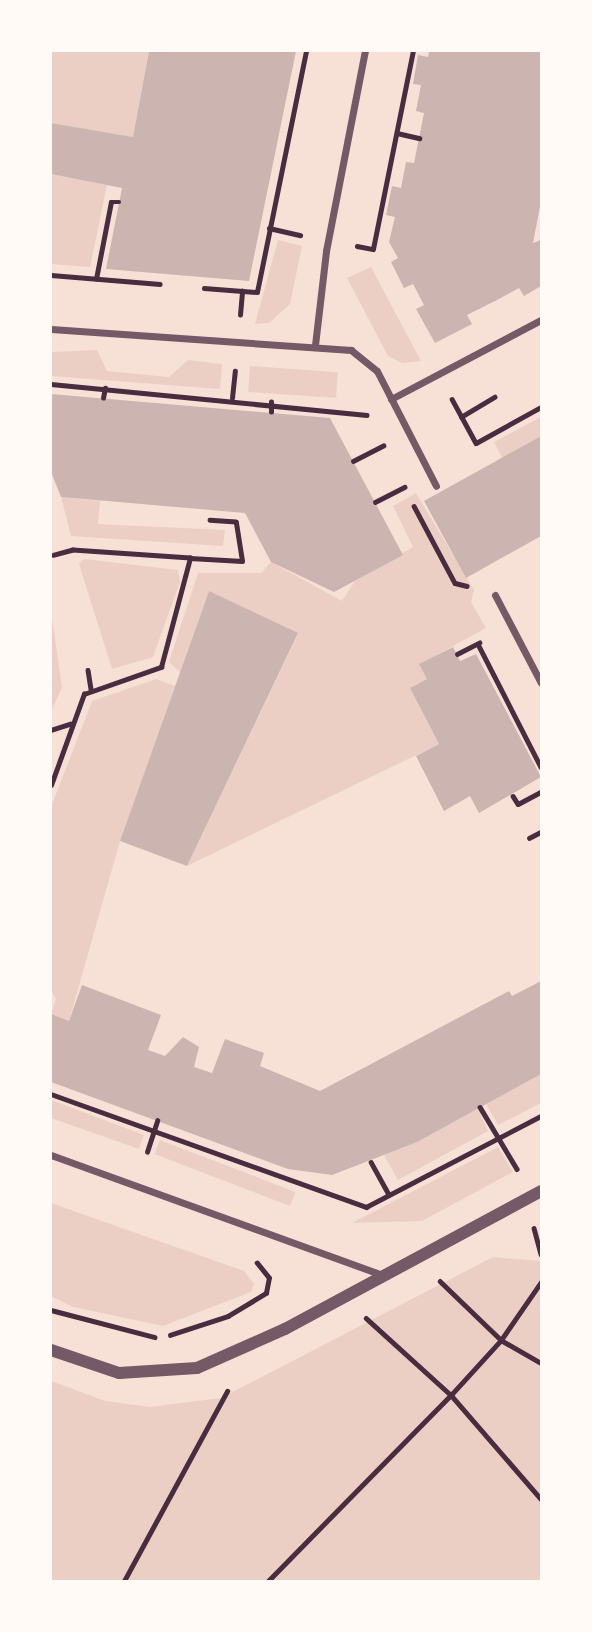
<!DOCTYPE html>
<html>
<head>
<meta charset="utf-8">
<style>
	body { margin:0 }
	#map { position:relative; width:592px; height:1632px; overflow:hidden; background:#f7e1d7; font-family:Bitter,serif }
	div>[style] { position:absolute }
	.green>* { inset:0; background:#ebcfc5; transform-origin:0 0 }
	.building>* { inset:0; background:#ccb4b1 }
	.path>* { height:4.5px; margin:-2.25px; padding:0 2.25px; transform-origin:2.25px; border-radius:2.25px; background:#4a2c40 }
	.minor>* { height:7px; margin:-3.5px; padding:0 3.5px; transform-origin:3.5px; border-radius:3.5px; background:#755966 }
	.tertiary>* { height:12px; margin:-6px; padding:0 6px; transform-origin:6px; border-radius:6px; background:#755966 }
	span { translate:-50% -50%; white-space:nowrap; text-align:center; line-height:1.15; -webkit-text-stroke:5px #fffaf5; paint-order:stroke }
	.frame { position:absolute; inset:0; border:52px solid #fffaf5; pointer-events:none }
</style>
</head>
<body>
<div id="map">
	<div class="green">
		<div style="clip-path:polygon(51px 51px,149px 51px,133px 137px,51px 123px)"></div>
		<div style="clip-path:polygon(51px 174px,107px 185px,90px 267px,51px 264px)"></div>
		<div style="clip-path:polygon(278px 240px,302px 246px,290px 304px,269px 323px,255px 324px)"></div>
		<div style="clip-path:polygon(371px 267px,421px 361px,402px 363px,388px 356px,347px 278px)"></div>
		<div style="clip-path:polygon(97px 350px,107px 371px,169px 377px,188px 360px,222px 364px,220px 389px,51px 376px,51px 352px)"></div>
		<div style="left:250px;top:366px;width:88px;height:26px;rotate:4deg"></div>
		<div style="clip-path:polygon(541px 417px,541px 436px,502px 458px,494px 442px)"></div>
		<div style="clip-path:polygon(416px 493px,474px 590px,471px 602px,486px 628px,420px 664px,427px 679px,410px 688px,439px 744px,187px 866px,298px 634px,209px 591px,180px 672px,169px 662px,198px 573px,261px 573px,271px 562px,342px 601px,355px 581px,413px 547px,393px 506px)"></div>
		<div style="clip-path:polygon(61px 497px,100px 501px,98px 524px,225px 530px,223px 546px,71px 536px)"></div>
		<div style="clip-path:polygon(84px 559px,178px 570px,180px 582px,153px 657px,112px 669px,79px 564px)"></div>
		<div style="clip-path:polygon(51px 612px,62px 687px,51px 712px)"></div>
		<div style="clip-path:polygon(156px 679px,175px 686px,120px 841px,69px 1021px,51px 1014px,56px 999px,51px 990px,51px 807px,92px 701px)"></div>
		<div style="clip-path:polygon(541px 1073px,541px 1103px,498px 1125px,486px 1104px)"></div>
		<div style="clip-path:polygon(51px 1100px,144px 1135px,139px 1149px,51px 1118px)"></div>
		<div style="clip-path:polygon(478px 1109px,488px 1131px,398px 1180px,384px 1155px)"></div>
		<div style="left:160px;top:1140px;width:145px;height:15px;rotate:21deg"></div>
		<div style="clip-path:polygon(498px 1147px,513px 1172px,422px 1221px,352px 1223px)"></div>
		<div style="clip-path:polygon(51px 1203px,244px 1271px,254px 1284px,251px 1292px,163px 1326px,73px 1307px,51px 1296px)"></div>
		<div style="clip-path:polygon(493px 1257px,541px 1261px,541px 1581px,51px 1581px,51px 1381px,105px 1401px,150px 1407px,221px 1398px)"></div>
	</div>
	<div class="building">
		<div style="clip-path:polygon(149px 51px,296px 51px,249px 281px,106px 269px,122px 188px,51px 174px,51px 123px,133px 137px)"></div>
		<div style="clip-path:polygon(429px 51px,541px 51px,541px 201px,533px 243px,541px 240px,541px 286px,524px 296px,519px 288px,495px 301px,467px 315px,472px 324px,435px 343px,416px 309px,424px 305px,413px 284px,404px 288px,391px 262px,398px 258px,389px 242px,395px 217px,386px 215px,392px 186px,401px 188px,406px 162px,414px 163px,424px 113px,416px 111px,421px 85px,413px 84px,418px 55px,428px 57px)"></div>
		<div style="clip-path:polygon(51px 394px,330px 418px,403px 555px,334px 592px,271px 562px,245px 513px,61px 497px,51px 472px)"></div>
		<div style="clip-path:polygon(541px 436px,541px 536px,466px 578px,424px 501px)"></div>
		<div style="clip-path:polygon(209px 591px,298px 633px,187px 866px,120px 841px)"></div>
		<div style="clip-path:polygon(453px 647px,460px 661px,476px 654px,541px 777px,479px 813px,470px 796px,444px 811px,416px 756px,439px 744px,410px 688px,427px 679px,419px 664px)"></div>
		<div style="clip-path:polygon(541px 981px,541px 1074px,417px 1142px,332px 1175px,288px 1169px,51px 1082px,51px 1014px,69px 1021px,82px 985px,161px 1015px,148px 1050px,165px 1056px,183px 1037px,199px 1047px,194px 1067px,212px 1073px,225px 1039px,264px 1053px,260px 1066px,320px 1091px,509px 991px,512px 996px)"></div>
	</div>
	<div class="path">
		<div style="left:397px;top:133px;width:23px;rotate:13deg"></div>
		<div style="left:269px;top:228px;width:32px;rotate:13deg"></div>
		<div style="left:357px;top:246px;width:16px;rotate:11deg"></div>
		<div style="left:373px;top:249px;width:202px;rotate:-78.6deg"></div>
		<div style="left:51px;top:275px;width:109px;rotate:4.7deg"></div>
		<div style="left:96px;top:279px;width:78px;rotate:-79deg"></div>
		<div style="left:111px;top:202px;width:8px"></div>
		<div style="left:204px;top:288px;width:53px;rotate:4.3deg"></div>
		<div style="left:257px;top:292px;width:246px;rotate:-78.5deg"></div>
		<div style="left:240px;top:315px;width:24px;rotate:-85deg"></div>
		<div style="left:51px;top:384px;width:317px;rotate:5.6deg"></div>
		<div style="left:103px;top:398px;width:10px;rotate:-79deg"></div>
		<div style="left:232px;top:398px;width:27px;rotate:-84deg"></div>
		<div style="left:452px;top:399px;width:50px;rotate:61.4deg"></div>
		<div style="left:476px;top:443px;width:74px;rotate:-29deg"></div>
		<div style="left:271px;top:412px;width:10px;rotate:-90deg"></div>
		<div style="left:461px;top:417px;width:39px;rotate:-31deg"></div>
		<div style="left:353px;top:461px;width:34px;rotate:-27deg"></div>
		<div style="left:375px;top:502px;width:33px;rotate:-27deg"></div>
		<div style="left:414px;top:506px;width:87px;rotate:62deg"></div>
		<div style="left:455px;top:583px;width:12px;rotate:14deg"></div>
		<div style="left:190px;top:558px;width:52px;rotate:3.3deg"></div>
		<div style="left:242px;top:561px;width:39px;rotate:-99deg"></div>
		<div style="left:236px;top:522px;width:26px;rotate:-176deg"></div>
		<div style="left:478px;top:644px;width:138px;rotate:62.9deg"></div>
		<div style="left:457px;top:654px;width:25px;rotate:-27deg"></div>
		<div style="left:88px;top:670px;width:19px;rotate:81deg"></div>
		<div style="left:51px;top:730px;width:20px;rotate:-18deg"></div>
		<div style="left:51px;top:785px;width:97px;rotate:-70.1deg"></div>
		<div style="left:84px;top:694px;width:82px;rotate:-19.3deg"></div>
		<div style="left:161px;top:667px;width:113px;rotate:-75.1deg"></div>
		<div style="left:190px;top:558px;width:117px;rotate:-176.1deg"></div>
		<div style="left:73px;top:550px;width:20px;rotate:165deg"></div>
		<div style="left:513px;top:796px;width:9px;rotate:58deg"></div>
		<div style="left:518px;top:804px;width:26px;rotate:-28deg"></div>
		<div style="left:529px;top:838px;width:13px;rotate:-27deg"></div>
		<div style="left:51px;top:1094px;width:335px;rotate:19.7deg"></div>
		<div style="left:366px;top:1207px;width:197px;rotate:-27.5deg"></div>
		<div style="left:480px;top:1107px;width:72px;rotate:59.2deg"></div>
		<div style="left:147px;top:1152px;width:33px;rotate:-72deg"></div>
		<div style="left:371px;top:1162px;width:37px;rotate:61deg"></div>
		<div style="left:534px;top:1228px;width:27px;rotate:75deg"></div>
		<div style="left:440px;top:1281px;width:85px;rotate:44deg"></div>
		<div style="left:501px;top:1340px;width:46px;rotate:29.9deg"></div>
		<div style="left:51px;top:1310px;width:107px;rotate:14.6deg"></div>
		<div style="left:366px;top:1318px;width:115px;rotate:42.2deg"></div>
		<div style="left:451px;top:1395px;width:138px;rotate:49.1deg"></div>
		<div style="left:170px;top:1335px;width:61px;rotate:-18.1deg"></div>
		<div style="left:228px;top:1316px;width:44px;rotate:-31.2deg"></div>
		<div style="left:266px;top:1293px;width:15px;rotate:-79deg"></div>
		<div style="left:269px;top:1278px;width:19px;rotate:-129deg"></div>
		<div style="left:124px;top:1581px;width:216px;rotate:-61.5deg"></div>
		<div style="left:268px;top:1581px;width:261px;rotate:-45.5deg"></div>
		<div style="left:451px;top:1395px;width:74px;rotate:-47.7deg"></div>
		<div style="left:501px;top:1340px;width:70px;rotate:-55.4deg"></div>
	</div>
	<div class="minor">
		<div style="left:51px;top:329px;width:301px;rotate:4deg"></div>
		<div style="left:351px;top:350px;width:33px;rotate:39deg"></div>
		<div style="left:377px;top:371px;width:129px;rotate:62.8deg"></div>
		<div style="left:315px;top:345px;width:95px;rotate:-83.3deg"></div>
		<div style="left:326px;top:251px;width:204px;rotate:-79deg"></div>
		<div style="left:391px;top:399px;width:170px;rotate:-27.8deg"></div>
		<div style="left:495px;top:595px;width:99px;rotate:62.4deg"></div>
		<div style="left:51px;top:1155px;width:353px;rotate:19.9deg"></div>
	</div>
	<div class="tertiary">
		<div style="left:51px;top:1350px;width:72px;rotate:18.7deg"></div>
		<div style="left:119px;top:1373px;width:78px;rotate:-3.7deg"></div>
		<div style="left:197px;top:1368px;width:96px;rotate:-23.9deg"></div>
		<div style="left:285px;top:1329px;width:291px;rotate:-28.3deg"></div>
	</div>
	<div class="frame"></div>
</div>
</body>
</html>
